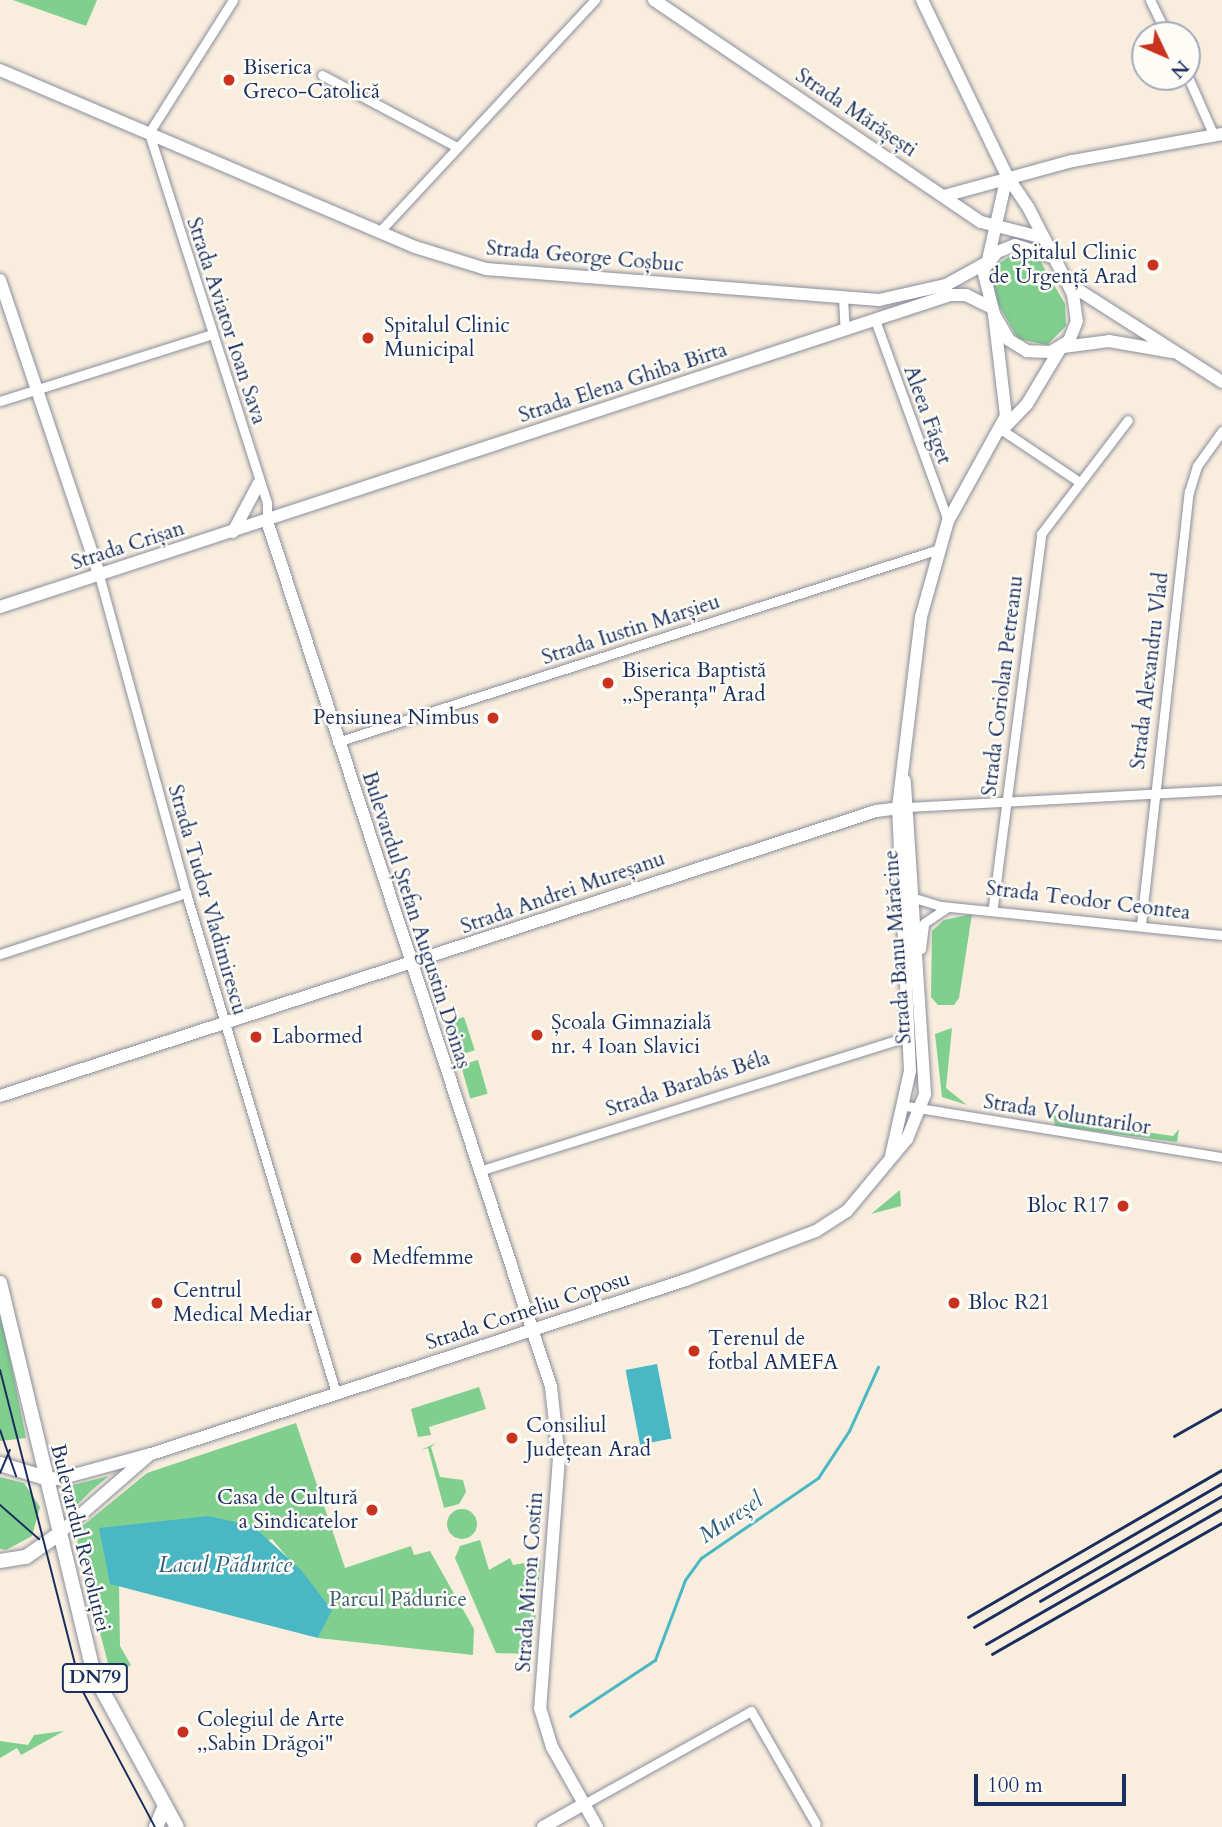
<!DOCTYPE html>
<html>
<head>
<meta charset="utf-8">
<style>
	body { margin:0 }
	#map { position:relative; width:1222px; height:1827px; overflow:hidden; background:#f9eddd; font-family:Cardo,serif }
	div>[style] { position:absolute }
	.green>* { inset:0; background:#80cf8f; transform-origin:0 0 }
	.round { border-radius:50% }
	.water>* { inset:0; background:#4ab7c5; transform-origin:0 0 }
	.stream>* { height:2.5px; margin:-1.25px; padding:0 1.25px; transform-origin:1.25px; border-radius:1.25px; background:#4ab7c5 }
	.roads { filter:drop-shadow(0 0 2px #8a8e9e) drop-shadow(0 0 2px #8a8e9e) }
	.street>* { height:9px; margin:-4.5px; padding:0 4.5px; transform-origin:4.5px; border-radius:4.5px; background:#fff }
	.secondary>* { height:12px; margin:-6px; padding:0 6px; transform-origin:6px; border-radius:6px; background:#fff }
	.primary>* { height:14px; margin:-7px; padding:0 7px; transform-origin:7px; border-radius:7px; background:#fff }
	.tram>* { height:2px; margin:-1px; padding:0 1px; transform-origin:1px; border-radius:1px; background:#1b2f5e }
	.rail>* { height:2.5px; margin:-1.25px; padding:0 1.25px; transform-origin:1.25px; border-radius:1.25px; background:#1b2f5e }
	.dots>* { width:19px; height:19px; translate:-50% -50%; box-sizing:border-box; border:4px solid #fdfcf7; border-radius:50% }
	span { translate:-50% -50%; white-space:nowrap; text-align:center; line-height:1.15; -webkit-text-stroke:5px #fdfcf7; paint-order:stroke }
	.shield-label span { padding:2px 5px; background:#fdfcf7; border:2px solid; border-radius:5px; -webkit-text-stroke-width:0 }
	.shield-label { font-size:19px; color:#1b2f5e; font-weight:700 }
	.poi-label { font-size:21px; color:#1b2f5e }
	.left { translate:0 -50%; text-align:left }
	.right { translate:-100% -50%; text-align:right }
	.street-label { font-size:21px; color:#1b2f5e }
	.park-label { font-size:21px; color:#395f6d }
	.water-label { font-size:23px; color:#2b5f82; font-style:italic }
	.north { position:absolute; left:1131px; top:21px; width:70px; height:70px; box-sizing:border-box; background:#fdfcf7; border:2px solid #a3aaba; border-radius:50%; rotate:134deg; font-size:19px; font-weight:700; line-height:28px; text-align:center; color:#1b2f5e }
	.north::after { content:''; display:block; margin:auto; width:24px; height:32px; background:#c8321e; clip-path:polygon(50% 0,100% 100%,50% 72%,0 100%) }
	.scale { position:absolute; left:974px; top:1774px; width:152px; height:32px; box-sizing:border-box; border:4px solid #1b2f5e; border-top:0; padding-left:9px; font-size:21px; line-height:24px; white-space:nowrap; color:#1b2f5e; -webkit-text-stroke:5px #fdfcf7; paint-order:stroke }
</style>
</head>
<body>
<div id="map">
	<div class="green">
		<div style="clip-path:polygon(13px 0,97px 0,86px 26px)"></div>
		<div style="clip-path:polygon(1018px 251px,1038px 257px,1065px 304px,1066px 326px,1047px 345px,1018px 339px,993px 295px,992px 268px)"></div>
		<div style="clip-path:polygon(972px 914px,959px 998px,954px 1005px,938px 1005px,931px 997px,932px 931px,944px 920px)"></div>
		<div style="left:464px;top:1017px;width:35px;height:18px;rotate:72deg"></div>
		<div style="clip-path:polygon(952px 1028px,946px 1088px,967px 1105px,942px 1097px,935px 1034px)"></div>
		<div style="left:478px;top:1060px;width:35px;height:18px;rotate:74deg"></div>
		<div style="clip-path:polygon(1053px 1111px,1057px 1119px,1173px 1136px,1179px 1129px,1177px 1142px,1055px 1126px)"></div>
		<div style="clip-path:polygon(900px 1190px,901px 1206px,871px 1214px)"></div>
		<div style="clip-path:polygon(0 1307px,26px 1438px,0 1441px)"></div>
		<div style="clip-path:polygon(479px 1387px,486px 1409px,429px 1427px,431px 1435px,418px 1437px,411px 1409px)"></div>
		<div style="clip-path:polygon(296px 1423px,345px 1568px,411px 1546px,414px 1555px,430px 1551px,474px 1629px,473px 1655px,318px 1638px,331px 1610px,272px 1539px,119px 1585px,120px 1646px,131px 1665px,111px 1675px,77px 1544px,80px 1528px,147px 1473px)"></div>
		<div style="clip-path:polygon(436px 1443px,431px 1447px,440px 1477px,463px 1480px,466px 1492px,459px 1504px,444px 1508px,428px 1448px,421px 1450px)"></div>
		<div style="clip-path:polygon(109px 1476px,92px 1490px,73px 1509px,68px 1486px)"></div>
		<div style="clip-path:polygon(0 1477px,24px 1483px,40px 1507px,32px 1536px,6px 1550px,0 1549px)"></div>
		<div class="round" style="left:447px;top:1509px;width:30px;height:30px"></div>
		<div style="clip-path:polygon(480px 1540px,489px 1570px,510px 1558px,513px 1565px,541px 1560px,532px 1654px,496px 1653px,455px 1558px,460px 1546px)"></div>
		<div style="clip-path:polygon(64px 1731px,21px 1755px,17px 1748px,0 1758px,0 1741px,28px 1745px,34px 1735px)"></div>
	</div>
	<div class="water">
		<div style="left:657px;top:1364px;width:76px;height:32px;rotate:79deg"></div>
		<div style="clip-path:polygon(209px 1516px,253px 1526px,301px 1570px,332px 1610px,318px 1638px,110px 1584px,99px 1528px)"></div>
	</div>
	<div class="stream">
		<div style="left:570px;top:1716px;width:102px;rotate:-33.4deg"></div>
		<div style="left:655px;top:1660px;width:85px;rotate:-69.4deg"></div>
		<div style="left:685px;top:1580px;width:27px;rotate:-54deg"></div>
		<div style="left:701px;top:1558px;width:142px;rotate:-34.4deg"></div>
		<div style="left:818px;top:1478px;width:56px;rotate:-56.6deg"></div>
		<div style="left:849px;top:1431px;width:70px;rotate:-65.6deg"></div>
	</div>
	<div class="roads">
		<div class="street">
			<div style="left:233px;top:0;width:157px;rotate:122.3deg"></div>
			<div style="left:149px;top:133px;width:388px;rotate:72.3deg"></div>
			<div style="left:267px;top:503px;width:18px;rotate:90deg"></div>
			<div style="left:1150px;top:0;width:39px;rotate:64deg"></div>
			<div style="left:322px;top:75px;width:151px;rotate:28.1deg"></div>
			<div style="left:1187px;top:75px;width:67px;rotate:66.1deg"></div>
			<div style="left:380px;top:231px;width:316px;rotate:-47.1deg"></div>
			<div style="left:843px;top:297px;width:33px;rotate:87deg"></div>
			<div style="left:875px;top:320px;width:214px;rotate:70deg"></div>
			<div style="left:0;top:401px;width:222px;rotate:-17.5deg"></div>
			<div style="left:1002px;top:430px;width:92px;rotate:33.9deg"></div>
			<div style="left:99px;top:575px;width:330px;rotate:74.7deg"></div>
			<div style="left:186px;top:893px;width:522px;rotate:73.3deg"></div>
			<div style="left:337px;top:742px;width:629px;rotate:-17.77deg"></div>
			<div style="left:908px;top:807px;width:314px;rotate:-3.1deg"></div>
			<div style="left:911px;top:897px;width:31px;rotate:17deg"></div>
			<div style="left:941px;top:906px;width:282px;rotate:5.9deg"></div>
			<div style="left:993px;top:906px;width:375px;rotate:-82.6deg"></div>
			<div style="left:1041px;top:534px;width:143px;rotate:-52.7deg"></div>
			<div style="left:1141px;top:924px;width:435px;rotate:-83.7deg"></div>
			<div style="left:1189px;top:492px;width:27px;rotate:-73deg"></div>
			<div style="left:1197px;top:466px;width:43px;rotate:-54.5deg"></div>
			<div style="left:921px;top:949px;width:26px;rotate:-83deg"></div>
			<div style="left:924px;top:923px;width:29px;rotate:-34deg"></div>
			<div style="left:0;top:954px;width:196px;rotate:-18.2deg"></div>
			<div style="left:906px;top:1106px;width:320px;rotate:9.2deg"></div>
			<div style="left:479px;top:1171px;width:451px;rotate:-17.4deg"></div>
			<div style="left:584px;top:1804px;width:191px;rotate:-29.1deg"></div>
			<div style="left:751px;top:1711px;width:130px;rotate:60.1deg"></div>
		</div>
		<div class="secondary">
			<div style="left:654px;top:0;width:395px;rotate:34.2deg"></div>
			<div style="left:981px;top:222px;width:65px;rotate:14.3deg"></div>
			<div style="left:922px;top:0;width:195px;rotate:64.2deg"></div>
			<div style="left:1007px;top:176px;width:37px;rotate:56deg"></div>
			<div style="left:1028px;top:207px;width:98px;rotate:62.7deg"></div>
			<div style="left:1073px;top:294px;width:27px;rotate:82deg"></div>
			<div style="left:1077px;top:321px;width:22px;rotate:112deg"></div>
			<div style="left:1069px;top:341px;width:21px;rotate:149deg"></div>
			<div style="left:1051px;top:352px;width:24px;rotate:-178deg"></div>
			<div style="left:1027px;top:351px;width:21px;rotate:-149deg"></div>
			<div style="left:1009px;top:340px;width:30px;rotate:-120deg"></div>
			<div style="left:994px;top:314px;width:45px;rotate:-104deg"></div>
			<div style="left:983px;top:270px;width:23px;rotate:-52deg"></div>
			<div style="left:997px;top:252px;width:19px;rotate:-21deg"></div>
			<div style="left:1015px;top:245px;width:40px;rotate:18deg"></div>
			<div style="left:0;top:70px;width:451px;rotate:23.1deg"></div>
			<div style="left:415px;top:247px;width:74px;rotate:17.2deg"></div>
			<div style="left:486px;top:269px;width:394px;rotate:4.5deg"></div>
			<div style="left:879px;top:300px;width:69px;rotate:-12.6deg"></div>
			<div style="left:946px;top:285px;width:46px;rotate:-28.8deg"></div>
			<div style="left:944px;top:196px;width:133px;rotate:-15.3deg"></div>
			<div style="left:1072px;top:161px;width:152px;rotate:-10.2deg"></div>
			<div style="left:988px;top:260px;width:86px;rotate:-77.3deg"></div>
			<div style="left:0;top:280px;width:311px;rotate:71.4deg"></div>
			<div style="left:1069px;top:284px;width:182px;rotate:32.6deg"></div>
			<div style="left:1063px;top:347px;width:46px;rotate:-7.4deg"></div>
			<div style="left:1109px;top:341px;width:64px;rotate:9.9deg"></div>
			<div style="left:1002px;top:430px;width:36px;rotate:-46deg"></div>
			<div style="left:1027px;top:404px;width:64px;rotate:-59deg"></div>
			<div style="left:267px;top:521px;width:911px;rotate:71.84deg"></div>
			<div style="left:551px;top:1387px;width:71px;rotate:83.6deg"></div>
			<div style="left:559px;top:1458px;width:251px;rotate:94.3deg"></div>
			<div style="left:540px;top:1708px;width:41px;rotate:72.9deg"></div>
			<div style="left:552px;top:1747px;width:92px;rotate:60.6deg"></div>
			<div style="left:233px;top:532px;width:55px;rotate:-62deg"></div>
			<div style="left:0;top:607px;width:1000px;rotate:-18.18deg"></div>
			<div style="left:950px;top:295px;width:16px"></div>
			<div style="left:966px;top:295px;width:28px;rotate:26deg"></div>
			<div style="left:0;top:1096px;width:921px;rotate:-18.02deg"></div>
			<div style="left:876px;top:811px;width:32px;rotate:-7deg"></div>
			<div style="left:891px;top:1156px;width:87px;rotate:-77.4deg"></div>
			<div style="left:910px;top:1071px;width:264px;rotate:-92.6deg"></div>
			<div style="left:898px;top:807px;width:191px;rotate:-83.1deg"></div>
			<div style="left:921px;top:617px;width:100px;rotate:-74.3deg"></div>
			<div style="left:948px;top:521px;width:120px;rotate:-61.1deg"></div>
			<div style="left:1006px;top:416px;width:103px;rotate:-96.7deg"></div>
			<div style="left:42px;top:1477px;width:17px;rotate:7deg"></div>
			<div style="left:59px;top:1479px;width:95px;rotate:-15.2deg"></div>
			<div style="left:151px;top:1454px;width:563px;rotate:-18.02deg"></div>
			<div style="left:686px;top:1280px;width:139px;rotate:-20.7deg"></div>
			<div style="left:816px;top:1231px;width:37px;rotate:-33deg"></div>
			<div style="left:847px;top:1211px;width:94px;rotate:-50.2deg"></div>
			<div style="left:907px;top:1139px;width:48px;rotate:-68.2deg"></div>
			<div style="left:925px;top:1094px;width:314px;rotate:-93.7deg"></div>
			<div style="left:56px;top:1536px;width:122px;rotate:-41deg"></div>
			<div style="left:543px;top:1827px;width:47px;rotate:-29.3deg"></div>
		</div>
		<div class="primary">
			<div style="left:0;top:1283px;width:403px;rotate:76.5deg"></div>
			<div style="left:94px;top:1675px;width:173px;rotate:61.4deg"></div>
			<div style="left:0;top:1464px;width:44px;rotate:17.2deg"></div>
			<div style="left:0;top:1561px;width:26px;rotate:-9deg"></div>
			<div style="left:26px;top:1557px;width:37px;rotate:-35deg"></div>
			<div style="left:156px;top:1827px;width:21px;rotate:-67deg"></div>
		</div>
	</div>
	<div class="tram">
		<div style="left:0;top:1370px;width:328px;rotate:75.7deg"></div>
		<div style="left:81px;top:1688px;width:157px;rotate:62deg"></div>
		<div style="left:0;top:1430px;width:49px;rotate:70.8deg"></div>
		<div style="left:0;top:1473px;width:25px;rotate:-67deg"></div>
		<div style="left:0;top:1505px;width:52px;rotate:41.1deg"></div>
	</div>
	<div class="rail">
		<div style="left:1174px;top:1436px;width:55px;rotate:-29.4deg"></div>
		<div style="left:1040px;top:1601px;width:210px;rotate:-30deg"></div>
		<div style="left:968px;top:1617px;width:293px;rotate:-30.1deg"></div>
		<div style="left:974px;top:1627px;width:287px;rotate:-30.1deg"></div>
		<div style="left:986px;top:1644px;width:272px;rotate:-29.8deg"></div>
		<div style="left:992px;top:1654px;width:265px;rotate:-29.7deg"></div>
	</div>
	<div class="dots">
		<div style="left:229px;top:80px;background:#c8321e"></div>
		<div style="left:1153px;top:265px;background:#c8321e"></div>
		<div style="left:368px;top:338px;background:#c8321e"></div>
		<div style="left:608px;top:683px;background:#c8321e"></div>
		<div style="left:493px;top:718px;background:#c8321e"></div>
		<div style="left:537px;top:1035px;background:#c8321e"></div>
		<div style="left:256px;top:1037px;background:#c8321e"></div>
		<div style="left:1123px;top:1206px;background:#c8321e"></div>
		<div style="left:356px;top:1258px;background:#c8321e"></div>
		<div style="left:157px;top:1303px;background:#c8321e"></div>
		<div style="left:954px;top:1303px;background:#c8321e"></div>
		<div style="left:694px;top:1351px;background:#c8321e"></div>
		<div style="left:512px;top:1438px;background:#c8321e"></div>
		<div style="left:372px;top:1510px;background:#c8321e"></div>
		<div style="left:183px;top:1732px;background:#c8321e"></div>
	</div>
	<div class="shield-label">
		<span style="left:95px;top:1678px">DN79</span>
	</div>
	<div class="poi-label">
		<span class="left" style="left:243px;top:80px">Biserica<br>Greco-Catolică</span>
		<span class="right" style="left:1137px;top:265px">Spitalul Clinic<br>de Urgență Arad</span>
		<span class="left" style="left:384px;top:338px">Spitalul Clinic<br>Municipal</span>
		<span class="left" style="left:622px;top:683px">Biserica Baptistă<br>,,Speranța" Arad</span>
		<span class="right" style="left:479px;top:718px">Pensiunea Nimbus</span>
		<span class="left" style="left:551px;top:1035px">Școala Gimnazială<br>nr. 4 Ioan Slavici</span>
		<span class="left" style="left:272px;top:1037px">Labormed</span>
		<span class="right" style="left:1109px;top:1206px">Bloc R17</span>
		<span class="left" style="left:372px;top:1258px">Medfemme</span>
		<span class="left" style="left:173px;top:1303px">Centrul<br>Medical Mediar</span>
		<span class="left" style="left:968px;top:1303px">Bloc R21</span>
		<span class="left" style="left:708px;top:1351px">Terenul de<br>fotbal AMEFA</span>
		<span class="left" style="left:526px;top:1438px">Consiliul<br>Județean Arad</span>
		<span class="right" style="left:358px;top:1510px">Casa de Cultură<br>a Sindicatelor</span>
		<span class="left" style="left:197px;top:1732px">Colegiul de Arte<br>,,Sabin Drăgoi"</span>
	</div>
	<div class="street-label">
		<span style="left:856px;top:113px;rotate:34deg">Strada Mărășești</span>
		<span style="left:585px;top:257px;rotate:5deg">Strada George Coșbuc</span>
		<span style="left:226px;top:321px;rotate:72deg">Strada Aviator Ioan Sava</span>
		<span style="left:623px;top:383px;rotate:-18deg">Strada Elena Ghiba Birta</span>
		<span style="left:927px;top:415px;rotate:70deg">Aleea Făget</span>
		<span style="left:128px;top:546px;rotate:-18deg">Strada Crișan</span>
		<span style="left:631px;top:630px;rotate:-18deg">Strada Iustin Marșieu</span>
		<span style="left:1150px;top:671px;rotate:-83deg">Strada Alexandru Vlad</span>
		<span style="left:1003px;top:686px;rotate:-83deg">Strada Coriolan Petreanu</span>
		<span style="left:563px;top:893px;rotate:-19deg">Strada Andrei Mureșanu</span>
		<span style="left:207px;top:900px;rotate:74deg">Strada Tudor Vladimirescu</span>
		<span style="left:1088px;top:901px;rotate:7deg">Strada Teodor Ceontea</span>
		<span style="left:416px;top:920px;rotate:72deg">Bulevardul Ștefan Augustin Doinaș</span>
		<span style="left:898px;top:947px;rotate:-94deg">Strada Banu Mărăcine</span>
		<span style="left:688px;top:1084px;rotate:-18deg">Strada Barabás Béla</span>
		<span style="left:1067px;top:1115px;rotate:9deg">Strada Voluntarilor</span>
		<span style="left:528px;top:1311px;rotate:-18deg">Strada Corneliu Coposu</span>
		<span style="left:80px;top:1538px;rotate:76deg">Bulevardul Revoluției</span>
		<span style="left:530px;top:1582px;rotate:-86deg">Strada Miron Costin</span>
	</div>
	<div class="park-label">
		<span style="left:398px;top:1600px">Parcul Pădurice</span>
	</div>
	<div class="water-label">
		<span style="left:731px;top:1518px;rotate:-34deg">Mureșel</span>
		<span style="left:225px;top:1565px">Lacul Pădurice</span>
	</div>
	<div class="north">N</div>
	<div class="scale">100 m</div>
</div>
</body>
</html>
